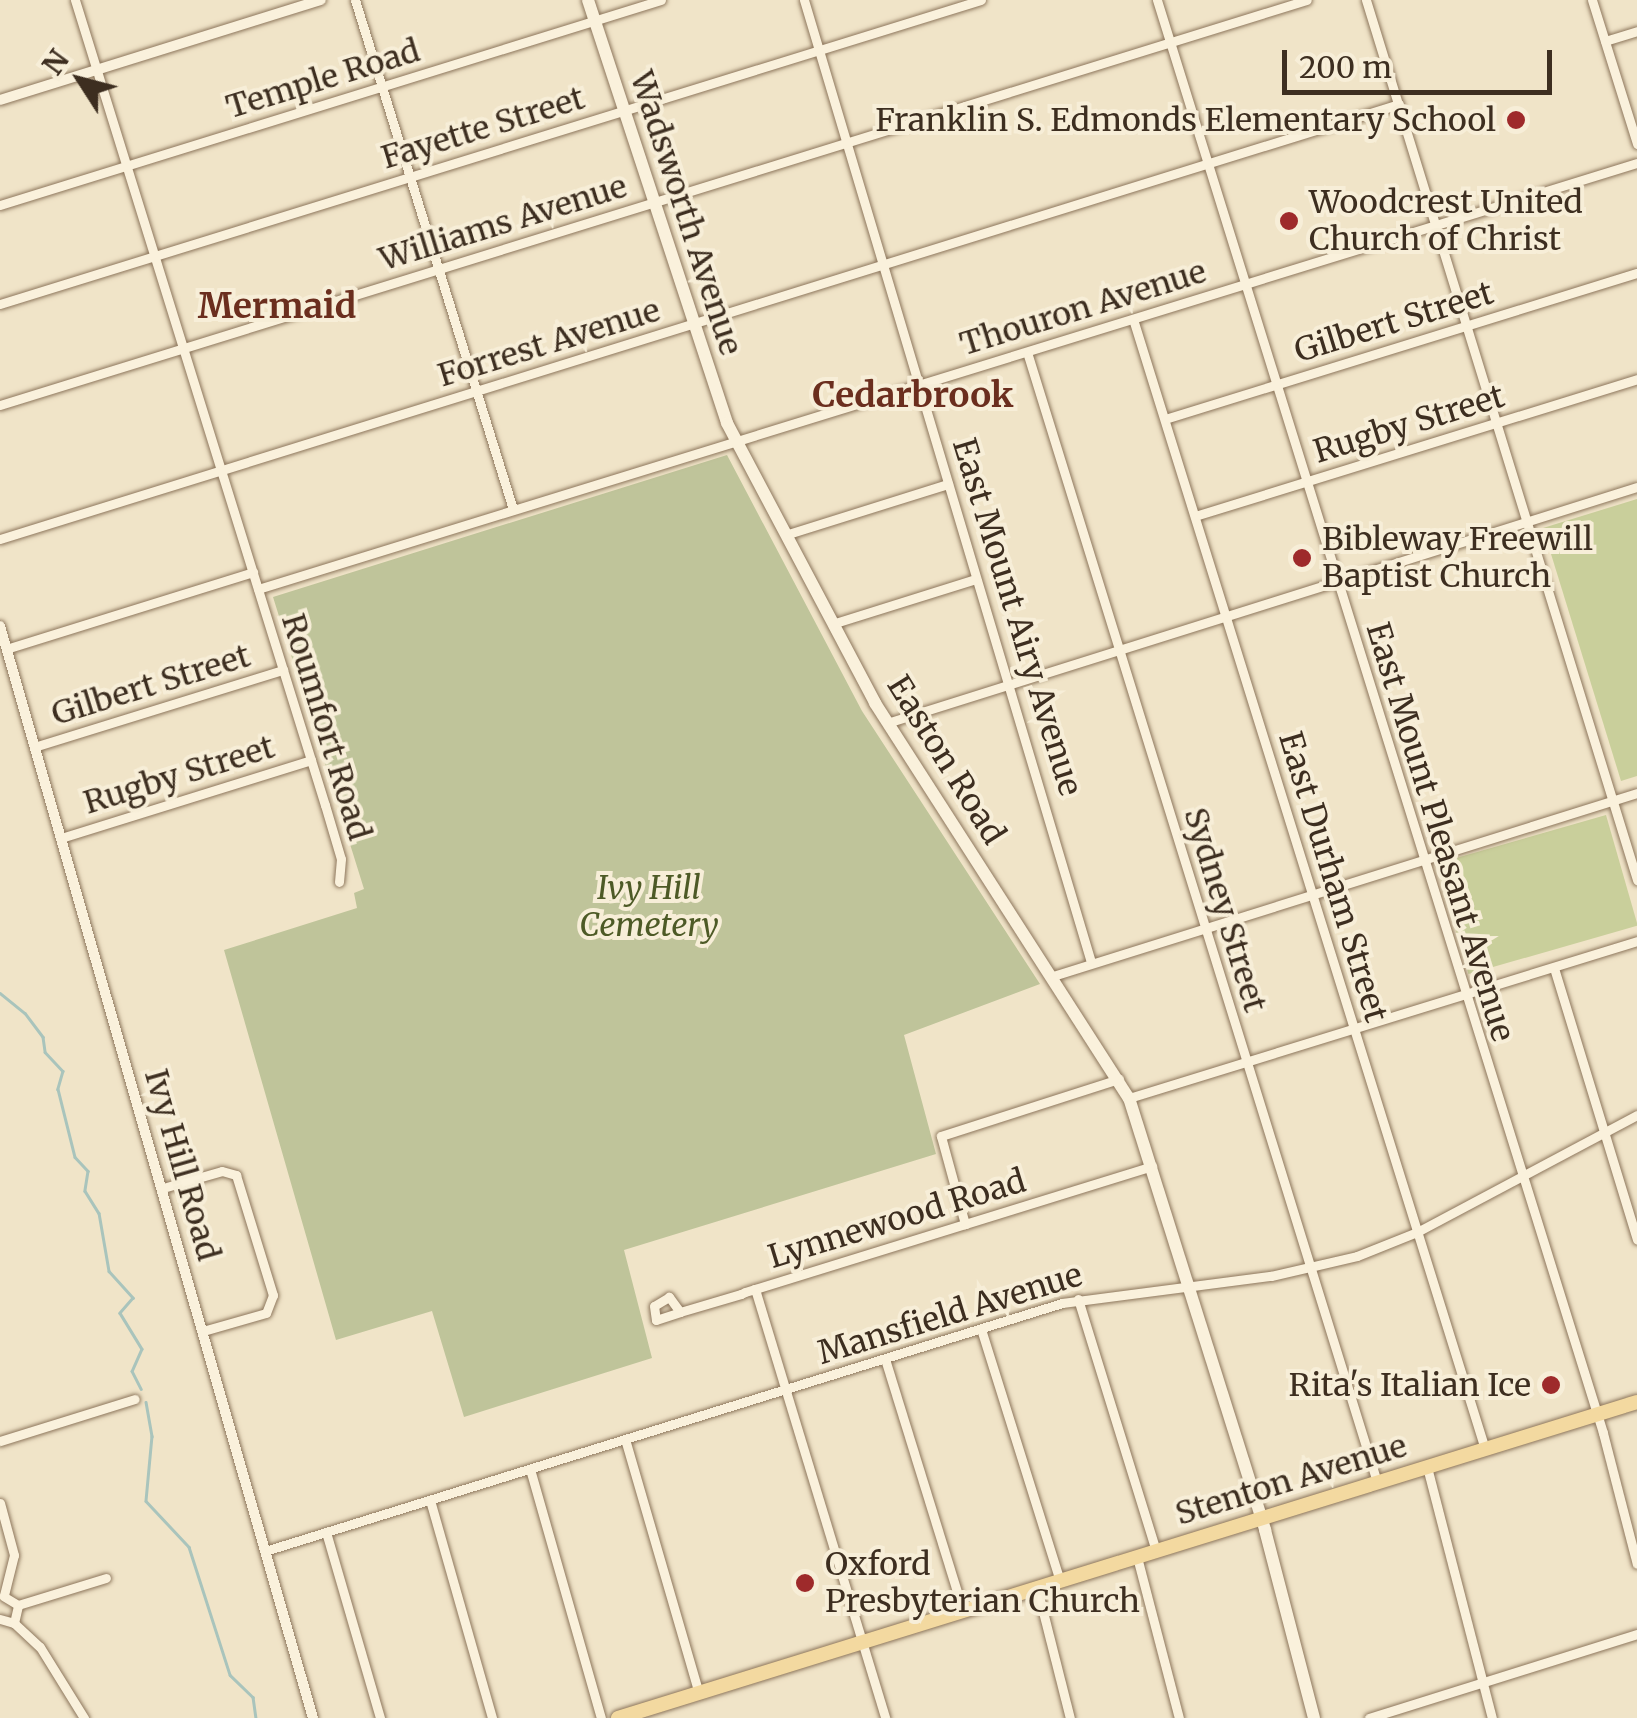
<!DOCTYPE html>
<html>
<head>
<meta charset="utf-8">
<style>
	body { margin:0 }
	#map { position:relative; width:1637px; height:1718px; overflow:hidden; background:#f0e4c8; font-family:Merriweather,serif }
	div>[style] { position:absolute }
	.green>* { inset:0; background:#c9cf9b; transform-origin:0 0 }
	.cemetery>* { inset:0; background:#bfc49a }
	.stream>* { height:2.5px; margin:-1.25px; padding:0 1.25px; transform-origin:1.25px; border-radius:1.25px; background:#a9c4bc }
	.roads { filter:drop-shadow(0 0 2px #8d765c) drop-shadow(0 0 2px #8d765c) }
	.minor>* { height:9px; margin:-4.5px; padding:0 4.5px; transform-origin:4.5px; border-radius:4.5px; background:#faf1dc }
	.tertiary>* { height:10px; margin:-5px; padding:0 5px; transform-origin:5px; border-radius:5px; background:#faf1dc }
	.secondary>* { height:12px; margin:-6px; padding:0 6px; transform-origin:6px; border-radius:6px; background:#faf1dc }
	.primary>* { height:14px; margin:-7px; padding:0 7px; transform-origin:7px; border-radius:7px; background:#f3d9a0 }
	.dots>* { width:28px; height:28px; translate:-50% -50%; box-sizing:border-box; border:5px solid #f7eed8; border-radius:50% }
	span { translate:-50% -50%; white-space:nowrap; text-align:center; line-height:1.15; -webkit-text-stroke:8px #f7eed8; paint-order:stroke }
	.street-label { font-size:32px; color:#3d2e20 }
	.poi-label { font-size:32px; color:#3d2e20 }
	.right { translate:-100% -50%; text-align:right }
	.left { translate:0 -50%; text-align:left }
	.park-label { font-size:32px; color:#4d5a26; font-style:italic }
	.neighbourhood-label { font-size:35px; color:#6b2e1e; font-weight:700 }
	.north { position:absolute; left:30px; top:30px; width:100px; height:100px; -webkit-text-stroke:8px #f7eed8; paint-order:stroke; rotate:306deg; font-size:28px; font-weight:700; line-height:40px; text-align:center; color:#3d2e20 }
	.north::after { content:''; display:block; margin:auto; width:35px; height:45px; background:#3d2e20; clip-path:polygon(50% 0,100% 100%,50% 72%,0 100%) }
	.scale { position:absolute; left:1282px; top:50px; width:270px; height:45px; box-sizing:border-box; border:5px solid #3d2e20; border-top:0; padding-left:12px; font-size:30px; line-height:35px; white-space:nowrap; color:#3d2e20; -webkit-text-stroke:8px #f7eed8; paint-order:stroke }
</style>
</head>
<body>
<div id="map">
	<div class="green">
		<div style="clip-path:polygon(1637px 499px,1637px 776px,1621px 781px,1543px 528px)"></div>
		<div style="left:1606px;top:815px;width:115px;height:176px;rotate:74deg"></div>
	</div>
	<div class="cemetery">
		<div style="clip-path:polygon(727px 455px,862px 711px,1040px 984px,904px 1035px,936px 1154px,624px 1250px,652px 1358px,464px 1417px,432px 1311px,336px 1340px,224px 950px,357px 908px,354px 893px,364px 889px,273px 597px)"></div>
	</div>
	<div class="stream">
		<div style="left:0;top:993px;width:32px;rotate:39deg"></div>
		<div style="left:25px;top:1013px;width:30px;rotate:53deg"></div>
		<div style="left:43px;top:1037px;width:15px;rotate:82deg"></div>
		<div style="left:45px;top:1052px;width:26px;rotate:47deg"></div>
		<div style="left:63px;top:1071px;width:19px;rotate:106deg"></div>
		<div style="left:58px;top:1089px;width:70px;rotate:76deg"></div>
		<div style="left:75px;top:1157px;width:19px;rotate:47deg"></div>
		<div style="left:88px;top:1171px;width:20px;rotate:99deg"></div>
		<div style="left:85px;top:1191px;width:26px;rotate:58deg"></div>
		<div style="left:99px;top:1213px;width:59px;rotate:80.2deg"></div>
		<div style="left:109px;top:1271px;width:36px;rotate:48deg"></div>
		<div style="left:133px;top:1298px;width:20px;rotate:131deg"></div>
		<div style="left:120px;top:1313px;width:42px;rotate:58.6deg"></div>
		<div style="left:142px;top:1349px;width:24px;rotate:114deg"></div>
		<div style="left:132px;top:1371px;width:20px;rotate:63deg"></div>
		<div style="left:146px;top:1402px;width:35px;rotate:80deg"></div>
		<div style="left:152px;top:1436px;width:65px;rotate:95.3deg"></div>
		<div style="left:146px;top:1501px;width:63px;rotate:46.9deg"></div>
		<div style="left:189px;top:1547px;width:134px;rotate:72.2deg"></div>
		<div style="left:230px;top:1675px;width:32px;rotate:44deg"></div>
		<div style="left:253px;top:1697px;width:21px;rotate:82deg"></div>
	</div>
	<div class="roads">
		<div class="minor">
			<div style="left:75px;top:0;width:843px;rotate:72.75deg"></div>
			<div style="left:325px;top:805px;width:56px;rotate:73.5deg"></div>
			<div style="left:341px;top:859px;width:23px;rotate:95deg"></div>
			<div style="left:355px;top:0;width:533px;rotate:72.76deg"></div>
			<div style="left:804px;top:0;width:1004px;rotate:73.39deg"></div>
			<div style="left:1157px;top:0;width:1501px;rotate:72.71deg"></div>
			<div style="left:1603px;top:1433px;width:135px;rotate:75.5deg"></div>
			<div style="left:1366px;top:0;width:921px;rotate:72.88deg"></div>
			<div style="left:1592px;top:0;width:151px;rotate:72.6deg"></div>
			<div style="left:1605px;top:41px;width:34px;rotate:-17deg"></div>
			<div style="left:0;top:205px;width:692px;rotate:-17.23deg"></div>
			<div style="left:0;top:304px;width:1027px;rotate:-17.22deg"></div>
			<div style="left:1133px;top:319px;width:1184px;rotate:72.7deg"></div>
			<div style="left:1027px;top:352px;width:1183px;rotate:72.79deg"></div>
			<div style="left:0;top:405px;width:1368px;rotate:-17.22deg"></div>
			<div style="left:1165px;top:419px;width:494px;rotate:-17.2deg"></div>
			<div style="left:1195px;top:516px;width:463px;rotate:-17.2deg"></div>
			<div style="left:785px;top:535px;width:171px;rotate:-17.4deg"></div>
			<div style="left:0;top:539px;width:1465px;rotate:-17.27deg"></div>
			<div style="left:258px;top:589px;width:1443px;rotate:-17.17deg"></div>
			<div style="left:832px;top:624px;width:151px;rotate:-17.4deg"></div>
			<div style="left:6px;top:649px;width:259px;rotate:-17.3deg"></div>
			<div style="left:887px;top:723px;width:786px;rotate:-17.47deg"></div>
			<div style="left:34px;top:747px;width:261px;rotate:-17.2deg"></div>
			<div style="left:61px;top:838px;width:262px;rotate:-17.3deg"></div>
			<div style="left:1554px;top:968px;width:284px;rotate:73deg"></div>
			<div style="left:1053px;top:976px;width:612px;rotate:-17.4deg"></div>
			<div style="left:1129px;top:1098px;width:532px;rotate:-17.17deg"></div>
			<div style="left:163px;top:1188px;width:61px;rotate:-16.1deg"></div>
			<div style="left:222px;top:1171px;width:15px;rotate:16deg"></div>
			<div style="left:236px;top:1175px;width:126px;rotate:72.9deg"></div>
			<div style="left:273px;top:1295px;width:19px;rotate:111deg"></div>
			<div style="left:266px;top:1313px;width:66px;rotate:164.1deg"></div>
			<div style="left:965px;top:1224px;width:91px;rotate:-105.3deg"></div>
			<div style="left:941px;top:1136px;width:187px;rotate:-17.8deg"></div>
			<div style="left:755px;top:1289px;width:448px;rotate:73.1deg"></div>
			<div style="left:1078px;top:1299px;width:264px;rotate:72.8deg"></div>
			<div style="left:680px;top:1312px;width:19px;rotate:-126deg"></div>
			<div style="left:669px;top:1297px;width:17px;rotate:149deg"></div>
			<div style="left:654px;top:1306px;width:14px;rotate:82deg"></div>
			<div style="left:656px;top:1320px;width:25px;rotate:-18deg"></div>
			<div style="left:680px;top:1312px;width:64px;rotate:-16.4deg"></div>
			<div style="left:741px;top:1294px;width:4px;rotate:-27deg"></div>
			<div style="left:745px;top:1292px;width:10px;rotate:-17deg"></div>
			<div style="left:755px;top:1289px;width:220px;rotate:-17.2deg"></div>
			<div style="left:965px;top:1224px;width:196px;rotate:-17.2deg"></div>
			<div style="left:981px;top:1329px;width:264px;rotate:72.6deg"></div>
			<div style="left:885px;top:1359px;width:264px;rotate:72.8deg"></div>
			<div style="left:625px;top:1439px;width:265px;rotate:73.8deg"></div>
			<div style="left:0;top:1441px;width:141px;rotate:-17.3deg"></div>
			<div style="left:1427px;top:1467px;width:259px;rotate:75.5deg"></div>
			<div style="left:530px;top:1469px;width:259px;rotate:74.1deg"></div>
			<div style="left:430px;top:1500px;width:227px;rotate:74.1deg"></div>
			<div style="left:0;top:1503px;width:54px;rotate:74.9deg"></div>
			<div style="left:14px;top:1555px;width:41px;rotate:104deg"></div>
			<div style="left:326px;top:1532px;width:194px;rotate:73.8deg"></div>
			<div style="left:265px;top:1551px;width:835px;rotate:-17.28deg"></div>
			<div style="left:1062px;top:1303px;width:211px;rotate:-7.4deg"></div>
			<div style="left:1271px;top:1276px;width:88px;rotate:-13.1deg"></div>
			<div style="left:1357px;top:1256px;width:65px;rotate:-21.8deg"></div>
			<div style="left:1417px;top:1232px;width:249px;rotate:-28deg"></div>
			<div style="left:1137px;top:1557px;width:166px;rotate:75.4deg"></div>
			<div style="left:1037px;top:1588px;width:134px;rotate:75.8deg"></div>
			<div style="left:18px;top:1605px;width:92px;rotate:-17.1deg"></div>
			<div style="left:0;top:1619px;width:15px;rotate:16deg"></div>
			<div style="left:14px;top:1623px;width:18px;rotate:-77deg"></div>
			<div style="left:18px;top:1605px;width:17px;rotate:-149deg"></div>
			<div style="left:14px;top:1623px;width:35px;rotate:43deg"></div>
			<div style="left:40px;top:1647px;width:84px;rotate:58.2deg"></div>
			<div style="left:1369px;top:1718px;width:281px;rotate:-17.4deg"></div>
		</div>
		<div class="tertiary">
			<div style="left:0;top:100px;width:336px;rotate:-17.3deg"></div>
			<div style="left:0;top:626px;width:1136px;rotate:74.01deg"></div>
		</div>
		<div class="secondary">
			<div style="left:588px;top:0;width:445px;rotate:71.8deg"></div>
			<div style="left:727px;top:423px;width:317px;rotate:62.1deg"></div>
			<div style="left:875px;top:703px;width:470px;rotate:57.3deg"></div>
			<div style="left:1129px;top:1098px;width:453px;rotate:72.5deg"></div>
			<div style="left:1265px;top:1530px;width:194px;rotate:75.4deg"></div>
		</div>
		<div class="primary">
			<div style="left:618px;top:1718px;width:1067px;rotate:-17.23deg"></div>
		</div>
	</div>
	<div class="dots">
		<div style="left:1516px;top:120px;background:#9e2a2b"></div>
		<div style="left:1289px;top:221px;background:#9e2a2b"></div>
		<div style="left:1302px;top:558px;background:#9e2a2b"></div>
		<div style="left:1551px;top:1385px;background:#9e2a2b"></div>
		<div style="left:805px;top:1583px;background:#9e2a2b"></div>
	</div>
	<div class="street-label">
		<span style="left:323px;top:79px;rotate:-17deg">Temple Road</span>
		<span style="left:483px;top:128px;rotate:-17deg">Fayette Street</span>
		<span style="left:686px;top:213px;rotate:72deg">Wadsworth Avenue</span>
		<span style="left:503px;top:223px;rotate:-17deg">Williams Avenue</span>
		<span style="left:1083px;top:308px;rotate:-17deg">Thouron Avenue</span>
		<span style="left:1394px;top:322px;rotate:-17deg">Gilbert Street</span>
		<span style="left:549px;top:343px;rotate:-17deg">Forrest Avenue</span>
		<span style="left:1409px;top:424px;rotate:-17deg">Rugby Street</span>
		<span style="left:1017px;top:617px;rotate:73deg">East Mount Airy Avenue</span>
		<span style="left:151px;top:685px;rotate:-17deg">Gilbert Street</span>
		<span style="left:326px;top:727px;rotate:73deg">Roumfort Road</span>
		<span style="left:946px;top:760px;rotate:58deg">Easton Road</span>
		<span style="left:179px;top:775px;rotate:-17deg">Rugby Street</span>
		<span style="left:1440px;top:832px;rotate:73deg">East Mount Pleasant Avenue</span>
		<span style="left:1333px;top:877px;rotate:73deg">East Durham Street</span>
		<span style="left:1225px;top:910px;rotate:73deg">Sydney Street</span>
		<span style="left:182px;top:1165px;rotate:74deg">Ivy Hill Road</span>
		<span style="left:897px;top:1219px;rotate:-17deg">Lynnewood Road</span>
		<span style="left:950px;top:1314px;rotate:-17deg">Mansfield Avenue</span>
		<span style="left:1291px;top:1480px;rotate:-17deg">Stenton Avenue</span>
	</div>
	<div class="poi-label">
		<span class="right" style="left:1496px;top:120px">Franklin S. Edmonds Elementary School</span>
		<span class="left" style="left:1309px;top:221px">Woodcrest United<br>Church of Christ</span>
		<span class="left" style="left:1322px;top:558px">Bibleway Freewill<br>Baptist Church</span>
		<span class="right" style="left:1531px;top:1385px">Rita's Italian Ice</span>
		<span class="left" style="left:825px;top:1583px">Oxford<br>Presbyterian Church</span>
	</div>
	<div class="park-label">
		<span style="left:649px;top:907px">Ivy Hill<br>Cemetery</span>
	</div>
	<div class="neighbourhood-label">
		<span style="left:277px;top:306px">Mermaid</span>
		<span style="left:913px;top:395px">Cedarbrook</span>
	</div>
	<div class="north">N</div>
	<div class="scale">200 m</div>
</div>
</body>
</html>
